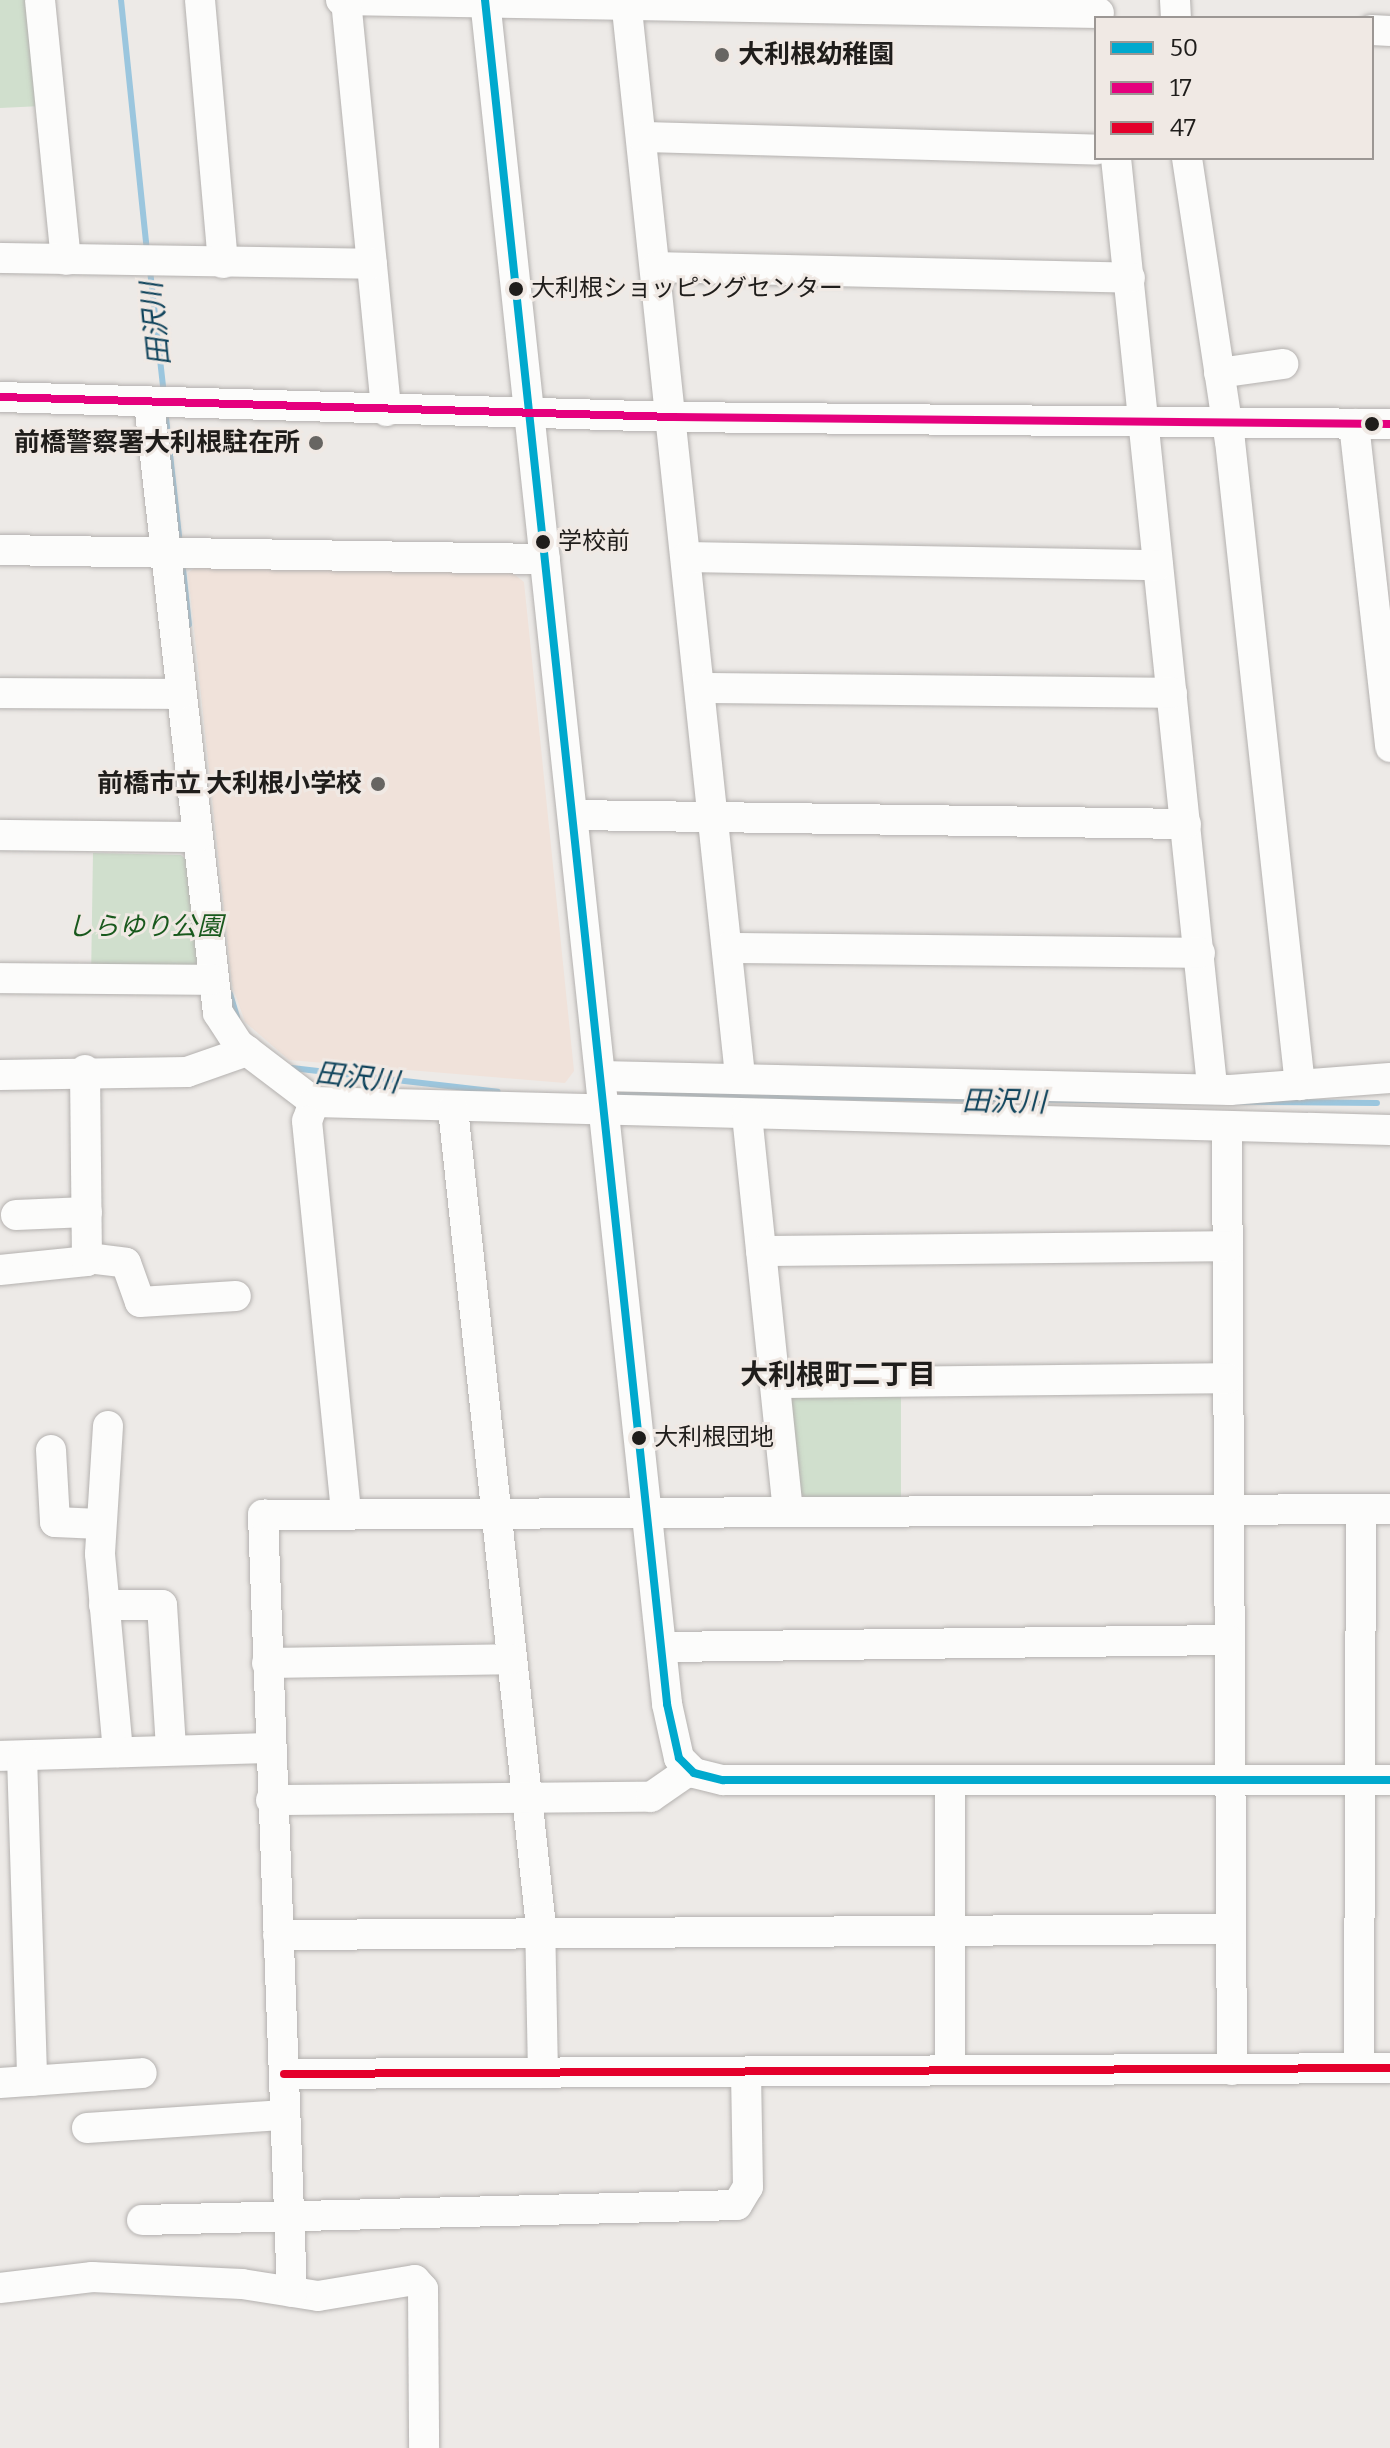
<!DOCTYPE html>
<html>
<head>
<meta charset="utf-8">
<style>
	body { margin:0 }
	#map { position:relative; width:1390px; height:2448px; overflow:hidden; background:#edeae7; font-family:Bitter,"Noto Sans JP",serif }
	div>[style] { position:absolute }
	.education>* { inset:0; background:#f0e2da }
	.green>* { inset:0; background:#d0dfcd }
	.stream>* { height:6px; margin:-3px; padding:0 3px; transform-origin:3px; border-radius:3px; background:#9bc6de }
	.roads { filter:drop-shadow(0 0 2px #b4b1af) drop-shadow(0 0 2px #b4b1af) }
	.minor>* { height:30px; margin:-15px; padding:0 15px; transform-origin:15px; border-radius:15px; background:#fcfcfb }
	.bus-1>* { height:8px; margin:-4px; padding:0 4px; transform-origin:4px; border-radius:4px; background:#00a9ce }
	.bus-2>* { height:8px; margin:-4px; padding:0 4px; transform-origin:4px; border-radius:4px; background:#e5007d }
	.bus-3>* { height:8px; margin:-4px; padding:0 4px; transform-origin:4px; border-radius:4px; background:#e4002b }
	.dots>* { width:22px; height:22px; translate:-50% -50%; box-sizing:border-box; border:4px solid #f0e9e4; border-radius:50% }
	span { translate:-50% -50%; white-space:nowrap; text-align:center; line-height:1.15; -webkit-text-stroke:6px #f0e9e4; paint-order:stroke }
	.bus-label { font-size:24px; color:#1f1d1b }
	.left { translate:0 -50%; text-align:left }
	.poi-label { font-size:26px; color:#1f1d1b; font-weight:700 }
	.right { translate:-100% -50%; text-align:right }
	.park-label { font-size:26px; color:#19591d; font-style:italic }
	.water-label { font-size:28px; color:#10445c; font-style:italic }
	.neighbourhood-label { font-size:28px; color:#1f1d1b; font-weight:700 }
	.legend { position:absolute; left:1094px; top:16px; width:280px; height:144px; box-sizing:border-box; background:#f0e9e4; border:2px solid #9c9794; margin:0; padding:10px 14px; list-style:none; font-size:24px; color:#1f1d1b }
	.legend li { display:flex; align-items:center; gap:16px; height:40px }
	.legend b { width:40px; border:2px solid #9c9794 }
</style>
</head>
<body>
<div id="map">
	<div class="education">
		<div style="clip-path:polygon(201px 563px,510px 571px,524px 582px,574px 1071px,565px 1083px,289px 1060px,245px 1022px,232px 985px,188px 573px)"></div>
	</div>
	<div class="green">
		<div style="clip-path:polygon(0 0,34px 0,42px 106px,0 108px)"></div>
		<div style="clip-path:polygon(93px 853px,181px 855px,193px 866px,205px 969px,91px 980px)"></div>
		<div style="clip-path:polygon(901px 1390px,901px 1500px,808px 1500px,797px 1490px,788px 1398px)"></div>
	</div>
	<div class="stream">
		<div style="left:121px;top:0;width:252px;rotate:84.1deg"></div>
		<div style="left:150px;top:270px;width:125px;rotate:83.6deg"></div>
		<div style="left:165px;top:409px;width:137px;rotate:83.7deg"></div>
		<div style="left:182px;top:560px;width:65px;rotate:83.9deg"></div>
		<div style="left:230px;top:994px;width:24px;rotate:73deg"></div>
		<div style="left:292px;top:1068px;width:207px;rotate:6.6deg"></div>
		<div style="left:621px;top:1095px;width:756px;rotate:0.61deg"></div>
	</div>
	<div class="roads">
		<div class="minor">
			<div style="left:40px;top:0;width:261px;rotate:84.3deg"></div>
			<div style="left:200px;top:0;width:264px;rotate:85deg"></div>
			<div style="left:341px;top:0;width:758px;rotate:0.98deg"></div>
			<div style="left:346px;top:0;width:413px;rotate:84.4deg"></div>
			<div style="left:485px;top:0;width:1714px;rotate:83.9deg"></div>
			<div style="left:667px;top:1704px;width:55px;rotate:77.5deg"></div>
			<div style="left:679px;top:1758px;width:21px;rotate:45deg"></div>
			<div style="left:694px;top:1773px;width:30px;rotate:14deg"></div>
			<div style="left:723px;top:1780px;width:667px"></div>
			<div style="left:626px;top:0;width:1082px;rotate:83.95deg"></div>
			<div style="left:1175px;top:0;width:18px;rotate:87deg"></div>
			<div style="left:1372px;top:30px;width:18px;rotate:3deg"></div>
			<div style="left:642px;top:137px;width:454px;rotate:1.6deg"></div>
			<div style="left:1116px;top:158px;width:933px;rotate:84.09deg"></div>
			<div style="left:1187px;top:158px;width:286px;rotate:81.4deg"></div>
			<div style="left:1230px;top:441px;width:648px;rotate:83.8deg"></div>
			<div style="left:0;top:258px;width:372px;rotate:0.9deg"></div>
			<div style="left:656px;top:267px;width:474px;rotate:1.3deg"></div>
			<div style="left:1219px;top:373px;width:65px;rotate:-8deg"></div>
			<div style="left:0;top:397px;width:673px;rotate:1.7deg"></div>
			<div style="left:673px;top:417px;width:717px;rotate:0.56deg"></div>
			<div style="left:149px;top:403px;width:614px;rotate:83.55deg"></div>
			<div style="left:218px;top:1013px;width:37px;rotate:57deg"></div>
			<div style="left:238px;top:1044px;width:96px;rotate:37.3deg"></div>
			<div style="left:314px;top:1102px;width:1076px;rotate:1.49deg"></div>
			<div style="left:1354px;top:424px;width:325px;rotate:83.6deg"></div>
			<div style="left:0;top:550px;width:545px;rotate:0.95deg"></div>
			<div style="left:686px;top:557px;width:472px;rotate:1deg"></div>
			<div style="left:700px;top:688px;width:472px;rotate:0.6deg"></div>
			<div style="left:0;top:693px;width:181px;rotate:0.3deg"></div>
			<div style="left:573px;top:815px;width:613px;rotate:0.84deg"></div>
			<div style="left:0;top:835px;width:197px;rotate:0.6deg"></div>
			<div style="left:728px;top:948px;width:472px;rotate:0.6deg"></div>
			<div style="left:0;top:978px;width:212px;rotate:0.5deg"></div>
			<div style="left:0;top:1075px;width:187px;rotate:-0.9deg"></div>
			<div style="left:187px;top:1072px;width:64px;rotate:-19.3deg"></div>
			<div style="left:601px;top:1076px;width:629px;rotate:1.28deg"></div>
			<div style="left:1230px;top:1090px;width:160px;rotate:-4.3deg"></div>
			<div style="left:314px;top:1102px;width:20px;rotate:110deg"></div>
			<div style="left:307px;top:1121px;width:394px;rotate:84.3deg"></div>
			<div style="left:453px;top:1109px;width:814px;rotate:83.86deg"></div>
			<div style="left:540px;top:1918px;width:155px;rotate:88.9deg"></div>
			<div style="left:747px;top:1115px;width:398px;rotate:84.1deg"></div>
			<div style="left:1227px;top:1126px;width:944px;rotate:89.7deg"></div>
			<div style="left:16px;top:1215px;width:71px;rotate:-2.4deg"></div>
			<div style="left:761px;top:1251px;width:467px;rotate:-0.6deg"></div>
			<div style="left:88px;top:1258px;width:38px;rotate:7deg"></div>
			<div style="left:126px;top:1263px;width:41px;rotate:70.3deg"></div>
			<div style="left:140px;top:1302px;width:96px;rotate:-3.6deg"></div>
			<div style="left:0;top:1270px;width:87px;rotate:-5.9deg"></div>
			<div style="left:87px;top:1261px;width:191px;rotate:-90.6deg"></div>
			<div style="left:776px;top:1383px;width:452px;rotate:-0.6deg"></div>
			<div style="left:108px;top:1426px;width:128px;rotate:93.6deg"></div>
			<div style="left:100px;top:1554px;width:199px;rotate:84.8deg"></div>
			<div style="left:51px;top:1450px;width:72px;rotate:86.8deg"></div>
			<div style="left:55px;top:1522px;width:45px;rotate:2.5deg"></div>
			<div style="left:104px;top:1605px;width:58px"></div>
			<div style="left:162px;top:1605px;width:143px;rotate:86.4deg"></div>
			<div style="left:663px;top:1647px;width:565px;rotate:-0.71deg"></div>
			<div style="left:267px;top:1663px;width:244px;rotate:-0.9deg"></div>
			<div style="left:0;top:1756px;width:270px;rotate:-1.7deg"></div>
			<div style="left:22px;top:1756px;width:325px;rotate:88.2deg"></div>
			<div style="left:950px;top:1780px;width:290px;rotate:90deg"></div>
			<div style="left:271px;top:1800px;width:380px;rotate:-0.5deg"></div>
			<div style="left:651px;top:1797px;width:47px;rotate:-34.7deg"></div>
			<div style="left:278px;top:1935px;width:952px;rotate:-0.36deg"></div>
			<div style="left:1359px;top:2068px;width:559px;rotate:-89.8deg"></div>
			<div style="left:284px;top:2074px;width:1106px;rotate:-0.31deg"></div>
			<div style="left:0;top:2083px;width:142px;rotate:-4deg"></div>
			<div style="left:87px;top:2128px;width:198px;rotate:-3.8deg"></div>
			<div style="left:142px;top:2220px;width:595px;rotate:-1.44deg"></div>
			<div style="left:737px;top:2205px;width:21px;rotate:-59deg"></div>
			<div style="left:748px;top:2187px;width:115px;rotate:-91deg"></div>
			<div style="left:0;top:2288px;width:93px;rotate:-6.8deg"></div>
			<div style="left:92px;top:2277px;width:150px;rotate:2.7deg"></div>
			<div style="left:242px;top:2284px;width:77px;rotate:9deg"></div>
			<div style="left:318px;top:2296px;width:98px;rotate:-9.4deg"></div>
			<div style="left:415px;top:2280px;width:12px;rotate:48deg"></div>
			<div style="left:423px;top:2289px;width:159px;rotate:89.6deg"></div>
			<div style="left:292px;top:2292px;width:778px;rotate:-92.14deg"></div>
			<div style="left:263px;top:1515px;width:1127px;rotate:-0.31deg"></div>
		</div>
	</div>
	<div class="bus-1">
		<div style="left:485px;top:0;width:1714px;rotate:83.9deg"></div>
		<div style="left:667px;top:1704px;width:55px;rotate:77.5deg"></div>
		<div style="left:679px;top:1758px;width:21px;rotate:45deg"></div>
		<div style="left:694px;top:1773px;width:30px;rotate:14deg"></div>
		<div style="left:723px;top:1780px;width:667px"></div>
	</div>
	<div class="bus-2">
		<div style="left:0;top:397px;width:673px;rotate:1.7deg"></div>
		<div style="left:673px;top:417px;width:717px;rotate:0.56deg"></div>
	</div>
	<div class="bus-3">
		<div style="left:284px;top:2074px;width:1106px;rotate:-0.31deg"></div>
	</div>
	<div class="dots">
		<div style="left:722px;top:55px;background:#676562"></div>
		<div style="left:516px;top:289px;background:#1f1d1b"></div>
		<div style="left:1372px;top:424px;background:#1f1d1b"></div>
		<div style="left:316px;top:443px;background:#676562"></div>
		<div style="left:543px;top:542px;background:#1f1d1b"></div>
		<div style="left:378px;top:784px;background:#676562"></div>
		<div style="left:639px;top:1438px;background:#1f1d1b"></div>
	</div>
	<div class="bus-label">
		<span class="left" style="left:531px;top:289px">大利根ショッピングセンター</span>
		<span class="left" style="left:558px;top:542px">学校前</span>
		<span class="left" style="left:654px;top:1438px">大利根団地</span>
	</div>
	<div class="poi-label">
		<span class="left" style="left:738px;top:55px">大利根幼稚園</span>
		<span class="right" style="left:300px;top:443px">前橋警察署大利根駐在所</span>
		<span class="right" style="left:362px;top:784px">前橋市立 大利根小学校</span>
	</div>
	<div class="park-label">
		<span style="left:145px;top:927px">しらゆり公園</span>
	</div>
	<div class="water-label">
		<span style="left:156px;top:324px;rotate:-96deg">田沢川</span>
		<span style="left:357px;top:1078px;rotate:7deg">田沢川</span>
		<span style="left:1004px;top:1102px;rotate:1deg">田沢川</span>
	</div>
	<div class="neighbourhood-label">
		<span style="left:838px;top:1375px">大利根町二丁目</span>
	</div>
	<ul class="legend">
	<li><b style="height:10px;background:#00a9ce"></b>50</li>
	<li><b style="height:10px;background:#e5007d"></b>17</li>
	<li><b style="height:10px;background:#e4002b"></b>47</li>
	</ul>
</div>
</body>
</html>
